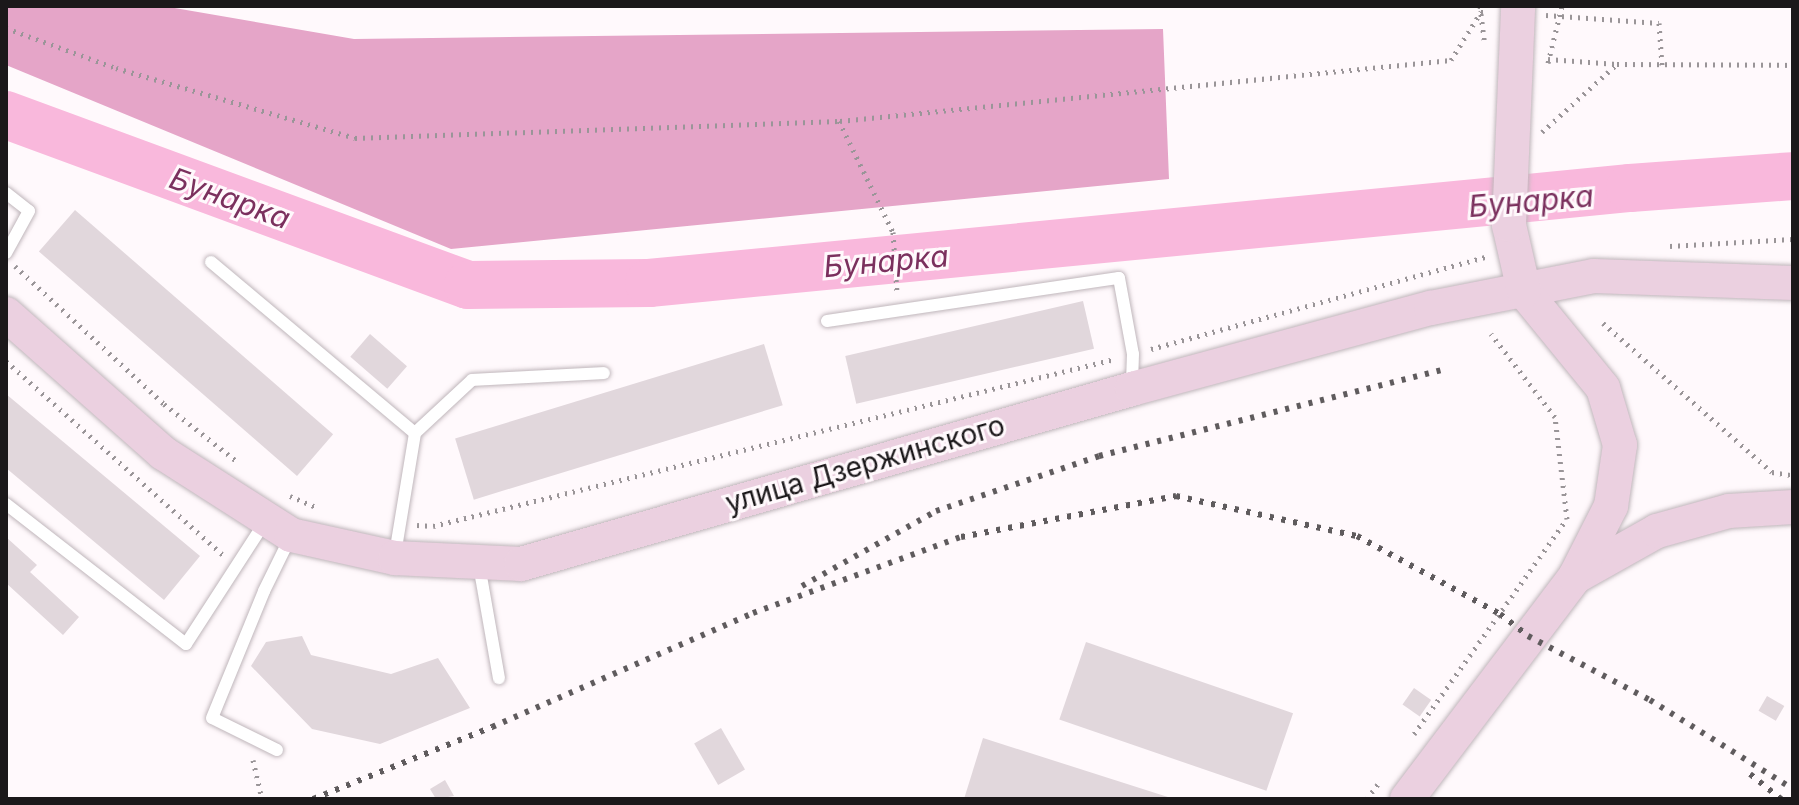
<!DOCTYPE html>
<html>
<head>
<meta charset="utf-8">
<style>
	body { margin:0 }
	#map { position:relative; width:1799px; height:805px; overflow:hidden; background:#fff9fc; font-family:Inter,sans-serif }
	div>[style] { position:absolute }
	.forest>* { inset:0; background:#e5a5c8 }
	.river>* { height:48px; margin:-24px; padding:0 24px; transform-origin:24px; border-radius:24px; background:#f9b8dc }
	.building>* { inset:0; background:#e1d7dc; transform-origin:0 0 }
	.path>* { height:5px; margin-top:-2.5px; transform-origin:0; background:repeating-linear-gradient(90deg,#9a9598 0 2px,transparent 0 8px) }
	.roads { filter:drop-shadow(0 0 2px #c0b6bb) drop-shadow(0 0 2px #c0b6bb) }
	.lane>* { height:12px; margin:-6px; padding:0 6px; transform-origin:6px; border-radius:6px; background:#fff }
	.secondary>* { height:34px; margin:-17px; padding:0 17px; transform-origin:17px; border-radius:17px; background:#ebd0e0 }
	.rail>* { height:6px; margin-top:-3px; transform-origin:0; background:repeating-linear-gradient(90deg,#5f5b5d 0 4px,transparent 0 12px) }
	span { translate:-50% -50%; white-space:nowrap; text-align:center; line-height:1.15; -webkit-text-stroke:6px #fff9fc; paint-order:stroke }
	.street-label { font-size:28px; color:#1b181a }
	.water-label { font-size:30px; color:#7b305e; font-style:italic }
	.frame { position:absolute; inset:0; border:8px solid #1b181a; pointer-events:none }
</style>
</head>
<body>
<div id="map">
	<div class="forest">
		<div style="clip-path:polygon(6px 6px,163px 6px,354px 39px,1163px 29px,1169px 179px,451px 249px,6px 65px)"></div>
	</div>
	<div class="river">
		<div style="left:6px;top:115px;width:492px;rotate:20.2deg"></div>
		<div style="left:468px;top:285px;width:181px;rotate:-0.6deg"></div>
		<div style="left:649px;top:283px;width:986px;rotate:-5.53deg"></div>
		<div style="left:1630px;top:188px;width:163px;rotate:-4.2deg"></div>
	</div>
	<div class="building">
		<div style="left:75px;top:210px;width:342px;height:55px;rotate:41deg"></div>
		<div style="left:1083px;top:301px;width:49px;height:244px;rotate:77deg"></div>
		<div style="left:370px;top:334px;width:49px;height:30px;rotate:41deg"></div>
		<div style="left:764px;top:344px;width:64px;height:323px;rotate:73deg"></div>
		<div style="clip-path:polygon(6px 394px,200px 556px,164px 600px,6px 468px)"></div>
		<div style="clip-path:polygon(6px 537px,37px 565px,30px 572px,79px 617px,63px 635px,6px 583px)"></div>
		<div style="clip-path:polygon(302px 636px,311px 655px,391px 674px,438px 658px,470px 708px,380px 744px,312px 729px,251px 666px,266px 642px)"></div>
		<div style="left:1086px;top:642px;width:219px;height:82px;rotate:19deg"></div>
		<div style="left:1414px;top:688px;width:21px;height:20px;rotate:35deg"></div>
		<div style="left:1767px;top:696px;width:20px;height:17px;rotate:30deg"></div>
		<div style="left:721px;top:728px;width:48px;height:31px;rotate:60deg"></div>
		<div style="clip-path:polygon(983px 738px,1171px 798px,1171px 799px,964px 799px)"></div>
		<div style="clip-path:polygon(445px 780px,454px 796px,436px 799px,430px 789px)"></div>
	</div>
	<div class="path">
		<div style="left:1480px;top:6px;width:35px;rotate:83deg"></div>
		<div style="left:1546px;top:15px;width:113px;rotate:4deg"></div>
		<div style="left:1659px;top:23px;width:42px;rotate:85.9deg"></div>
		<div style="left:6px;top:28px;width:117px;rotate:20deg"></div>
		<div style="left:116px;top:68px;width:249px;rotate:16.3deg"></div>
		<div style="left:355px;top:138px;width:484px;rotate:-2deg"></div>
		<div style="left:839px;top:121px;width:123px;rotate:64.1deg"></div>
		<div style="left:893px;top:232px;width:60px;rotate:86.2deg"></div>
		<div style="left:1548px;top:59px;width:69px;rotate:4.1deg"></div>
		<div style="left:1617px;top:64px;width:176px;rotate:0.3deg"></div>
		<div style="left:1548px;top:63px;width:59px;rotate:-76.2deg"></div>
		<div style="left:840px;top:121px;width:614px;rotate:-5.7deg"></div>
		<div style="left:1451px;top:60px;width:57px;rotate:-58deg"></div>
		<div style="left:1481px;top:12px;width:7px"></div>
		<div style="left:1542px;top:132px;width:101px;rotate:-42.2deg"></div>
		<div style="left:1670px;top:246px;width:123px;rotate:-3.3deg"></div>
		<div style="left:15px;top:266px;width:203px;rotate:42.8deg"></div>
		<div style="left:164px;top:404px;width:95px;rotate:38.2deg"></div>
		<div style="left:1603px;top:323px;width:225px;rotate:41.4deg"></div>
		<div style="left:1772px;top:472px;width:20px;rotate:9deg"></div>
		<div style="left:1151px;top:349px;width:351px;rotate:-15.4deg"></div>
		<div style="left:6px;top:361px;width:291px;rotate:41.8deg"></div>
		<div style="left:290px;top:496px;width:30px;rotate:23deg"></div>
		<div style="left:417px;top:525px;width:16px;rotate:4deg"></div>
		<div style="left:433px;top:526px;width:702px;rotate:-13.76deg"></div>
		<div style="left:1414px;top:734px;width:264px;rotate:-54.6deg"></div>
		<div style="left:1567px;top:519px;width:103px;rotate:-96.7deg"></div>
		<div style="left:1555px;top:417px;width:105px;rotate:-127.6deg"></div>
		<div style="left:253px;top:760px;width:40px;rotate:77deg"></div>
		<div style="left:1367px;top:799px;width:22px;rotate:-54deg"></div>
	</div>
	<div class="roads">
		<div class="lane">
			<div style="left:6px;top:193px;width:29px;rotate:38deg"></div>
			<div style="left:29px;top:211px;width:48px;rotate:118.7deg"></div>
			<div style="left:211px;top:262px;width:266px;rotate:40deg"></div>
			<div style="left:827px;top:321px;width:295px;rotate:-8.4deg"></div>
			<div style="left:1119px;top:278px;width:77px;rotate:79.6deg"></div>
			<div style="left:1133px;top:354px;width:31px;rotate:92deg"></div>
			<div style="left:6px;top:504px;width:228px;rotate:37.9deg"></div>
			<div style="left:186px;top:644px;width:145px;rotate:-57.1deg"></div>
			<div style="left:395px;top:554px;width:123px;rotate:-80.6deg"></div>
			<div style="left:415px;top:433px;width:78px;rotate:-42.9deg"></div>
			<div style="left:472px;top:380px;width:132px;rotate:-3deg"></div>
			<div style="left:479px;top:565px;width:115px;rotate:80deg"></div>
			<div style="left:277px;top:750px;width:72px;rotate:-153.8deg"></div>
			<div style="left:212px;top:718px;width:137px;rotate:-67.7deg"></div>
			<div style="left:264px;top:591px;width:59px;rotate:-63.9deg"></div>
		</div>
		<div class="secondary">
			<div style="left:6px;top:314px;width:210px;rotate:41.5deg"></div>
			<div style="left:163px;top:453px;width:152px;rotate:32.6deg"></div>
			<div style="left:291px;top:535px;width:107px;rotate:12.5deg"></div>
			<div style="left:395px;top:558px;width:126px;rotate:2.7deg"></div>
			<div style="left:521px;top:564px;width:636px;rotate:-15.98deg"></div>
			<div style="left:1132px;top:389px;width:310px;rotate:-15.2deg"></div>
			<div style="left:1431px;top:308px;width:166px;rotate:-11.1deg"></div>
			<div style="left:1594px;top:276px;width:199px;rotate:2deg"></div>
			<div style="left:1575px;top:577px;width:94px;rotate:-29.3deg"></div>
			<div style="left:1657px;top:531px;width:75px;rotate:-15.5deg"></div>
			<div style="left:1729px;top:511px;width:64px;rotate:-3.6deg"></div>
			<div style="left:1407px;top:799px;width:278px;rotate:-52.9deg"></div>
			<div style="left:1575px;top:577px;width:80px;rotate:-63.1deg"></div>
			<div style="left:1611px;top:506px;width:62px;rotate:-81.6deg"></div>
			<div style="left:1620px;top:445px;width:59px;rotate:-106.6deg"></div>
			<div style="left:1603px;top:388px;width:125px;rotate:-129.2deg"></div>
			<div style="left:1524px;top:291px;width:68px;rotate:-102.8deg"></div>
			<div style="left:1509px;top:225px;width:219px;rotate:-87.6deg"></div>
		</div>
	</div>
	<div class="rail">
		<div style="left:802px;top:586px;width:154px;rotate:-29.2deg"></div>
		<div style="left:936px;top:511px;width:172px;rotate:-18.6deg"></div>
		<div style="left:1099px;top:456px;width:358px;rotate:-14.1deg"></div>
		<div style="left:1750px;top:774px;width:40px;rotate:39deg"></div>
		<div style="left:313px;top:799px;width:193px;rotate:-21.9deg"></div>
		<div style="left:492px;top:727px;width:285px;rotate:-23.6deg"></div>
		<div style="left:753px;top:613px;width:221px;rotate:-20.1deg"></div>
		<div style="left:961px;top:537px;width:219px;rotate:-10.8deg"></div>
		<div style="left:1176px;top:496px;width:185px;rotate:12.5deg"></div>
		<div style="left:1357px;top:536px;width:163px;rotate:28.6deg"></div>
		<div style="left:1500px;top:614px;width:36px;rotate:38deg"></div>
		<div style="left:1528px;top:636px;width:138px;rotate:27.7deg"></div>
		<div style="left:1650px;top:700px;width:168px;rotate:31.9deg"></div>
	</div>
	<div class="street-label">
		<span style="left:865px;top:464px;rotate:-16deg">улица Дзержинского</span>
	</div>
	<div class="water-label">
		<span style="left:230px;top:198px;rotate:20deg">Бунарка</span>
		<span style="left:1531px;top:201px;rotate:-5deg">Бунарка</span>
		<span style="left:886px;top:261px;rotate:-5deg">Бунарка</span>
	</div>
	<div class="frame"></div>
</div>
</body>
</html>
